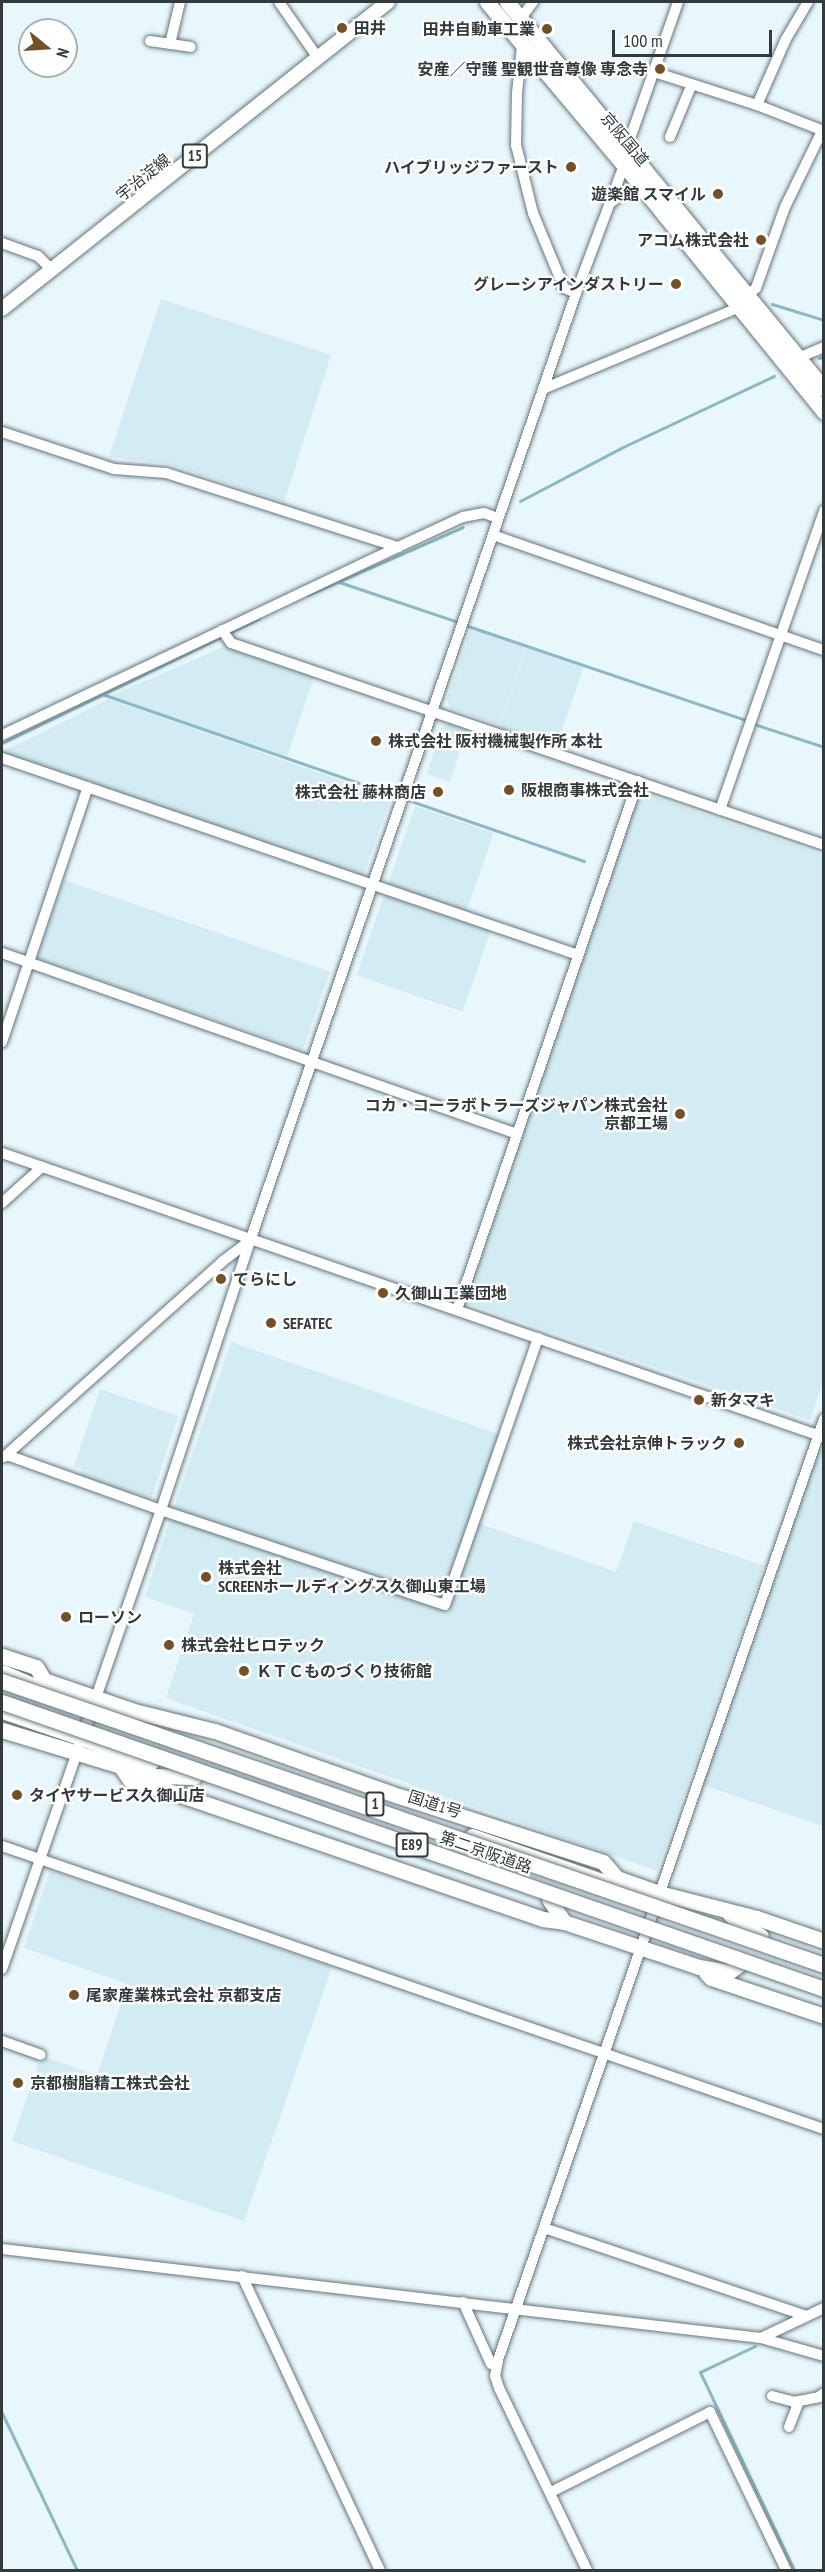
<!DOCTYPE html>
<html>
<head>
<meta charset="utf-8">
<style>
	body { margin:0 }
	#map { position:relative; width:825px; height:2572px; overflow:hidden; background:#e7f7fc; font-family:"PT Sans Narrow","Noto Sans JP",sans-serif }
	div>[style] { position:absolute }
	.built>* { inset:0; background:#d3ebf3; transform-origin:0 0 }
	.stream>* { height:3px; margin:-1.5px; padding:0 1.5px; transform-origin:1.5px; border-radius:1.5px; background:#8cb7c4 }
	.roads { filter:drop-shadow(0 0 2px #667579) drop-shadow(0 0 2px #667579) }
	.minor>* { height:10px; margin:-5px; padding:0 5px; transform-origin:5px; border-radius:5px; background:#fff }
	.major>* { height:14px; margin:-7px; padding:0 7px; transform-origin:7px; border-radius:7px; background:#fff }
	.highway>* { height:15px; margin:-7.5px; padding:0 7.5px; transform-origin:7.5px; border-radius:7.5px; background:#fff }
	.bridges { filter:drop-shadow(0 0 2px #667579) drop-shadow(0 0 2px #667579) }
	.highway-bridge>* { height:15px; margin:-7.5px; padding:0 7.5px; transform-origin:7.5px; border-radius:7.5px; background:#fff }
	.dots>* { width:16px; height:16px; translate:-50% -50%; box-sizing:border-box; border:3px solid #fff; border-radius:50% }
	span { translate:-50% -50%; white-space:nowrap; text-align:center; line-height:1.15; -webkit-text-stroke:4.5px #fff; paint-order:stroke }
	.shield-label span { padding:2px 4px; background:#fff; border:2px solid; border-radius:4px; -webkit-text-stroke-width:0 }
	.shield-label { font-size:15px; color:#333a3c; font-weight:700 }
	.poi-label { font-size:16px; color:#333a3c; font-weight:700 }
	.left { translate:0 -50%; text-align:left }
	.right { translate:-100% -50%; text-align:right }
	.street-label { font-size:16px; color:#333a3c }
	.frame { position:absolute; inset:0; border:3px solid #333a3c; pointer-events:none }
	.north { position:absolute; left:18px; top:18px; width:60px; height:60px; box-sizing:border-box; background:#fff; border:2px solid #adb0b1; border-radius:50%; rotate:108deg; font-size:16px; font-weight:700; line-height:24px; text-align:center; color:#333a3c }
	.north::after { content:''; display:block; margin:auto; width:21px; height:27px; background:#725028; clip-path:polygon(50% 0,100% 100%,50% 72%,0 100%) }
	.scale { position:absolute; left:612px; top:30px; width:160px; height:27px; box-sizing:border-box; border:3px solid #333a3c; border-top:0; padding-left:8px; font-size:18px; line-height:21px; white-space:nowrap; color:#333a3c; -webkit-text-stroke:4px #fff; paint-order:stroke }
</style>
</head>
<body>
<div id="map">
	<div class="built">
		<div style="clip-path:polygon(161px 299px,331px 355px,284px 502px,168px 464px,109px 457px)"></div>
		<div style="clip-path:polygon(471px 628px,526px 647px,500px 725px,450px 708px,447px 700px)"></div>
		<div style="clip-path:polygon(228px 645px,315px 674px,287px 757px,111px 696px)"></div>
		<div style="left:527px;top:647px;width:60px;height:85px;rotate:19deg"></div>
		<div style="clip-path:polygon(109px 699px,391px 798px,363px 877px,2px 752px)"></div>
		<div style="clip-path:polygon(450px 723px,467px 729px,450px 782px,427px 774px,441px 728px)"></div>
		<div style="clip-path:polygon(640px 792px,823px 855px,824px 1379px,810px 1420px,466px 1303px)"></div>
		<div style="left:415px;top:806px;width:83px;height:84px;rotate:19deg"></div>
		<div style="left:64px;top:880px;width:281px;height:83px;rotate:19deg"></div>
		<div style="left:385px;top:893px;width:112px;height:87px;rotate:19deg"></div>
		<div style="left:231px;top:1342px;width:285px;height:177px;rotate:19deg"></div>
		<div style="clip-path:polygon(100px 1389px,178px 1416px,151px 1499px,79px 1476px,82px 1469px,74px 1466px)"></div>
		<div style="clip-path:polygon(823px 1448px,823px 1826px,703px 1785px,814px 1457px)"></div>
		<div style="clip-path:polygon(171px 1516px,447px 1611px,478px 1523px,616px 1572px,634px 1521px,764px 1566px,657px 1871px,166px 1698px,194px 1614px,219px 1622px,145px 1597px)"></div>
		<div style="clip-path:polygon(50px 1871px,332px 1967px,244px 2221px,12px 2141px,41px 2056px,97px 2075px,128px 1984px,24px 1948px)"></div>
	</div>
	<div class="stream">
		<div style="left:772px;top:304px;width:54px;rotate:17.1deg"></div>
		<div style="left:819px;top:358px;width:5px;rotate:-22deg"></div>
		<div style="left:520px;top:501px;width:116px;rotate:-27.7deg"></div>
		<div style="left:623px;top:447px;width:167px;rotate:-25.2deg"></div>
		<div style="left:339px;top:582px;width:126px;rotate:18.6deg"></div>
		<div style="left:308px;top:595px;width:169px;rotate:-23.7deg"></div>
		<div style="left:465px;top:625px;width:299px;rotate:18.7deg"></div>
		<div style="left:102px;top:694px;width:510px;rotate:19.11deg"></div>
		<div style="left:754px;top:724px;width:74px;rotate:18.2deg"></div>
		<div style="left:2px;top:743px;width:285px;rotate:-25.8deg"></div>
		<div style="left:755px;top:2346px;width:61px;rotate:154.7deg"></div>
		<div style="left:700px;top:2372px;width:219px;rotate:64.6deg"></div>
		<div style="left:2px;top:2413px;width:174px;rotate:64.5deg"></div>
	</div>
	<div class="roads">
		<div class="minor">
			<div style="left:279px;top:2px;width:68px;rotate:55.1deg"></div>
			<div style="left:521px;top:18px;width:20px;rotate:-53deg"></div>
			<div style="left:150px;top:41px;width:41px;rotate:8.3deg"></div>
			<div style="left:170px;top:44px;width:43px;rotate:-76.6deg"></div>
			<div style="left:522px;top:46px;width:47px;rotate:96.1deg"></div>
			<div style="left:517px;top:93px;width:52px;rotate:91.1deg"></div>
			<div style="left:516px;top:145px;width:70px;rotate:76deg"></div>
			<div style="left:533px;top:213px;width:81px;rotate:67.5deg"></div>
			<div style="left:564px;top:288px;width:13px;rotate:23deg"></div>
			<div style="left:654px;top:72px;width:108px;rotate:17.8deg"></div>
			<div style="left:757px;top:105px;width:72px;rotate:21.2deg"></div>
			<div style="left:757px;top:105px;width:72px;rotate:-66.3deg"></div>
			<div style="left:786px;top:39px;width:43px;rotate:-59.3deg"></div>
			<div style="left:670px;top:137px;width:57px;rotate:-67.5deg"></div>
			<div style="left:626px;top:150px;width:157px;rotate:-70.6deg"></div>
			<div style="left:609px;top:204px;width:18px;rotate:-38deg"></div>
			<div style="left:623px;top:193px;width:10px;rotate:-11deg"></div>
			<div style="left:633px;top:191px;width:13px;rotate:13deg"></div>
			<div style="left:2px;top:243px;width:38px;rotate:20deg"></div>
			<div style="left:38px;top:256px;width:20px;rotate:45deg"></div>
			<div style="left:747px;top:296px;width:12px;rotate:-42deg"></div>
			<div style="left:756px;top:288px;width:86px;rotate:-70.3deg"></div>
			<div style="left:785px;top:207px;width:85px;rotate:-64deg"></div>
			<div style="left:798px;top:358px;width:28px;rotate:-23deg"></div>
			<div style="left:543px;top:389px;width:211px;rotate:-22.6deg"></div>
			<div style="left:2px;top:432px;width:118px;rotate:18.3deg"></div>
			<div style="left:114px;top:469px;width:52px;rotate:4.4deg"></div>
			<div style="left:166px;top:473px;width:244px;rotate:17.7deg"></div>
			<div style="left:398px;top:547px;width:72px;rotate:-24.8deg"></div>
			<div style="left:463px;top:517px;width:21px;rotate:-11deg"></div>
			<div style="left:484px;top:513px;width:15px;rotate:20deg"></div>
			<div style="left:493px;top:535px;width:350px;rotate:19.2deg"></div>
			<div style="left:222px;top:630px;width:16px;rotate:55deg"></div>
			<div style="left:231px;top:643px;width:626px;rotate:18.81deg"></div>
			<div style="left:2px;top:735px;width:438px;rotate:-25.4deg"></div>
			<div style="left:2px;top:758px;width:609px;rotate:18.88deg"></div>
			<div style="left:720px;top:810px;width:317px;rotate:-70.8deg"></div>
			<div style="left:2px;top:953px;width:546px;rotate:19.36deg"></div>
			<div style="left:2px;top:1042px;width:269px;rotate:-71.4deg"></div>
			<div style="left:2px;top:1153px;width:869px;rotate:19.08deg"></div>
			<div style="left:2px;top:1203px;width:54px;rotate:-42deg"></div>
			<div style="left:457px;top:1310px;width:559px;rotate:-71.11deg"></div>
			<div style="left:7px;top:1455px;width:164px;rotate:19.7deg"></div>
			<div style="left:161px;top:1510px;width:299px;rotate:18.5deg"></div>
			<div style="left:445px;top:1605px;width:283px;rotate:-70.8deg"></div>
			<div style="left:4px;top:1457px;width:294px;rotate:-41.8deg"></div>
			<div style="left:223px;top:1261px;width:34px;rotate:-37deg"></div>
			<div style="left:2px;top:1846px;width:869px;rotate:19deg"></div>
			<div style="left:2px;top:1969px;width:486px;rotate:-70.9deg"></div>
			<div style="left:161px;top:1510px;width:283px;rotate:-71.7deg"></div>
			<div style="left:250px;top:1241px;width:1002px;rotate:-71.02deg"></div>
			<div style="left:576px;top:293px;width:137px;rotate:-69.4deg"></div>
			<div style="left:2px;top:2041px;width:41px;rotate:19.7deg"></div>
			<div style="left:544px;top:2228px;width:277px;rotate:18.5deg"></div>
			<div style="left:2px;top:2249px;width:764px;rotate:6.69deg"></div>
			<div style="left:761px;top:2338px;width:66px;rotate:15.9deg"></div>
			<div style="left:242px;top:2276px;width:325px;rotate:64.9deg"></div>
			<div style="left:463px;top:2302px;width:68px;rotate:65.7deg"></div>
			<div style="left:761px;top:2338px;width:70px;rotate:-25.5deg"></div>
			<div style="left:772px;top:2396px;width:23px;rotate:15deg"></div>
			<div style="left:794px;top:2402px;width:25px;rotate:-11deg"></div>
			<div style="left:819px;top:2397px;width:6px;rotate:-39deg"></div>
			<div style="left:789px;top:2427px;width:28px;rotate:-69deg"></div>
			<div style="left:551px;top:2492px;width:178px;rotate:-26.7deg"></div>
			<div style="left:710px;top:2412px;width:175px;rotate:64.3deg"></div>
			<div style="left:587px;top:2570px;width:202px;rotate:-115.8deg"></div>
			<div style="left:499px;top:2388px;width:13px;rotate:-108deg"></div>
			<div style="left:495px;top:2376px;width:16px;rotate:-79deg"></div>
			<div style="left:498px;top:2360px;width:996px;rotate:-70.89deg"></div>
		</div>
		<div class="major">
			<div style="left:2px;top:309px;width:493px;rotate:-38.5deg"></div>
		</div>
		<div class="highway">
			<div style="left:487px;top:2px;width:213px;rotate:50deg"></div>
			<div style="left:624px;top:165px;width:318px;rotate:51deg"></div>
			<div style="left:507px;top:2px;width:500px;rotate:50.68deg"></div>
			<div style="left:2px;top:1656px;width:36px;rotate:18deg"></div>
			<div style="left:36px;top:1667px;width:15px;rotate:58deg"></div>
			<div style="left:44px;top:1680px;width:95px;rotate:19deg"></div>
			<div style="left:134px;top:1711px;width:83px;rotate:13.9deg"></div>
			<div style="left:215px;top:1731px;width:195px;rotate:19.5deg"></div>
			<div style="left:399px;top:1796px;width:214px;rotate:17.9deg"></div>
			<div style="left:603px;top:1862px;width:21px;rotate:49deg"></div>
			<div style="left:617px;top:1878px;width:45px;rotate:19.7deg"></div>
			<div style="left:659px;top:1893px;width:101px;rotate:14.3deg"></div>
			<div style="left:757px;top:1918px;width:71px;rotate:18.9deg"></div>
			<div style="left:2px;top:1672px;width:36px;rotate:23deg"></div>
			<div style="left:2px;top:1711px;width:158px;rotate:18.8deg"></div>
			<div style="left:2px;top:1730px;width:158px;rotate:16.9deg"></div>
			<div style="left:153px;top:1776px;width:41px;rotate:1.4deg"></div>
			<div style="left:121px;top:1767px;width:16px;rotate:55deg"></div>
			<div style="left:130px;top:1780px;width:17px;rotate:21deg"></div>
			<div style="left:146px;top:1786px;width:17px;rotate:10deg"></div>
			<div style="left:163px;top:1789px;width:402px;rotate:18.9deg"></div>
			<div style="left:543px;top:1919px;width:21px;rotate:8deg"></div>
			<div style="left:564px;top:1922px;width:142px;rotate:18.4deg"></div>
			<div style="left:699px;top:1967px;width:30px;rotate:9deg"></div>
			<div style="left:729px;top:1972px;width:14px;rotate:-36deg"></div>
			<div style="left:472px;top:1836px;width:162px;rotate:19.1deg"></div>
			<div style="left:549px;top:1899px;width:27px;rotate:57deg"></div>
			<div style="left:729px;top:1913px;width:11px;rotate:49deg"></div>
			<div style="left:736px;top:1921px;width:29px;rotate:31deg"></div>
			<div style="left:706px;top:1973px;width:7px;rotate:45deg"></div>
			<div style="left:711px;top:1978px;width:119px;rotate:18.6deg"></div>
		</div>
	</div>
	<div class="bridges">
		<div class="highway-bridge">
			<div style="left:2px;top:1681px;width:870px;rotate:19.06deg"></div>
			<div style="left:2px;top:1702px;width:871px;rotate:19.25deg"></div>
		</div>
	</div>
	<div class="dots">
		<div style="left:342px;top:28px;background:#725028"></div>
		<div style="left:547px;top:29px;background:#725028"></div>
		<div style="left:660px;top:69px;background:#725028"></div>
		<div style="left:571px;top:167px;background:#725028"></div>
		<div style="left:718px;top:194px;background:#725028"></div>
		<div style="left:761px;top:240px;background:#725028"></div>
		<div style="left:676px;top:284px;background:#725028"></div>
		<div style="left:376px;top:741px;background:#725028"></div>
		<div style="left:509px;top:790px;background:#725028"></div>
		<div style="left:438px;top:792px;background:#725028"></div>
		<div style="left:680px;top:1114px;background:#725028"></div>
		<div style="left:221px;top:1279px;background:#725028"></div>
		<div style="left:383px;top:1293px;background:#725028"></div>
		<div style="left:271px;top:1323px;background:#725028"></div>
		<div style="left:699px;top:1400px;background:#725028"></div>
		<div style="left:739px;top:1443px;background:#725028"></div>
		<div style="left:206px;top:1577px;background:#725028"></div>
		<div style="left:66px;top:1617px;background:#725028"></div>
		<div style="left:169px;top:1645px;background:#725028"></div>
		<div style="left:244px;top:1671px;background:#725028"></div>
		<div style="left:17px;top:1795px;background:#725028"></div>
		<div style="left:74px;top:1995px;background:#725028"></div>
		<div style="left:18px;top:2083px;background:#725028"></div>
	</div>
	<div class="shield-label">
		<span style="left:195px;top:156px">15</span>
		<span style="left:375px;top:1804px">1</span>
		<span style="left:412px;top:1845px">E89</span>
	</div>
	<div class="poi-label">
		<span class="left" style="left:354px;top:28px">田井</span>
		<span class="right" style="left:535px;top:29px">田井自動車工業</span>
		<span class="right" style="left:648px;top:69px">安産／守護 聖観世音尊像 専念寺</span>
		<span class="right" style="left:559px;top:167px">ハイブリッジファースト</span>
		<span class="right" style="left:706px;top:194px">遊楽館 スマイル</span>
		<span class="right" style="left:749px;top:240px">アコム株式会社</span>
		<span class="right" style="left:664px;top:284px">グレーシアインダストリー</span>
		<span class="left" style="left:388px;top:741px">株式会社 阪村機械製作所 本社</span>
		<span class="left" style="left:521px;top:790px">阪根商事株式会社</span>
		<span class="right" style="left:426px;top:792px">株式会社 藤林商店</span>
		<span class="right" style="left:668px;top:1114px">コカ・コーラボトラーズジャパン株式会社<br>京都工場</span>
		<span class="left" style="left:233px;top:1279px">てらにし</span>
		<span class="left" style="left:395px;top:1293px">久御山工業団地</span>
		<span class="left" style="left:283px;top:1323px">SEFATEC</span>
		<span class="left" style="left:711px;top:1400px">新タマキ</span>
		<span class="right" style="left:727px;top:1443px">株式会社京伸トラック</span>
		<span class="left" style="left:218px;top:1577px">株式会社<br>SCREENホールディングス久御山東工場</span>
		<span class="left" style="left:78px;top:1617px">ローソン</span>
		<span class="left" style="left:181px;top:1645px">株式会社ヒロテック</span>
		<span class="left" style="left:256px;top:1671px">ＫＴＣものづくり技術館</span>
		<span class="left" style="left:29px;top:1795px">タイヤサービス久御山店</span>
		<span class="left" style="left:86px;top:1995px">尾家産業株式会社 京都支店</span>
		<span class="left" style="left:30px;top:2083px">京都樹脂精工株式会社</span>
	</div>
	<div class="street-label">
		<span style="left:625px;top:139px;rotate:50deg">京阪国道</span>
		<span style="left:143px;top:177px;rotate:-39deg">宇治淀線</span>
		<span style="left:435px;top:1804px;rotate:18deg">国道1号</span>
		<span style="left:486px;top:1852px;rotate:19deg">第二京阪道路</span>
	</div>
	<div class="frame"></div>
	<div class="north">N</div>
	<div class="scale">100 m</div>
</div>
</body>
</html>
